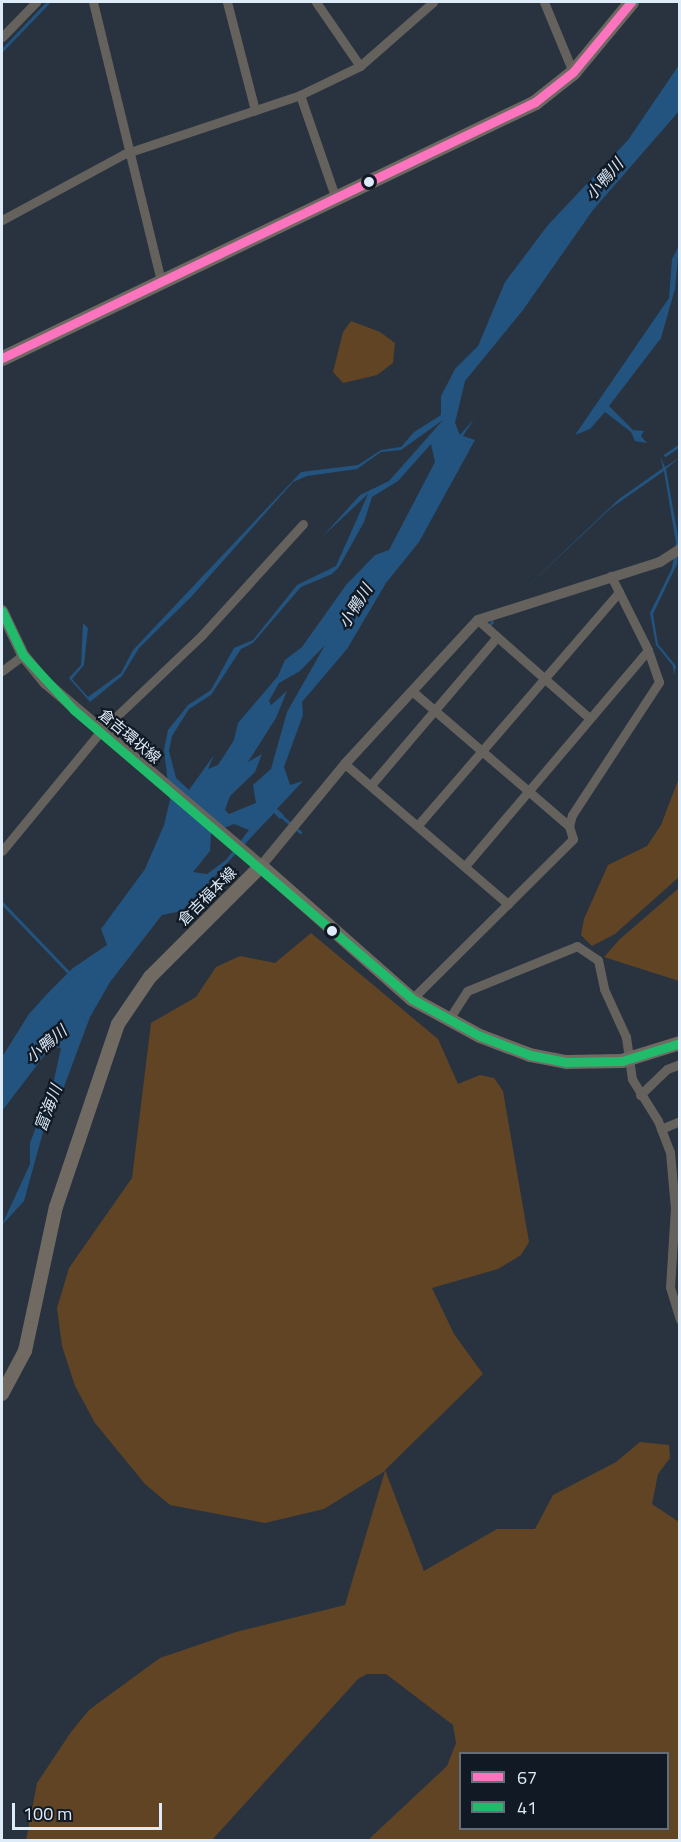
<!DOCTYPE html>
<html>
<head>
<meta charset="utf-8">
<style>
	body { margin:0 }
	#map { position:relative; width:681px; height:1842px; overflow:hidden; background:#28333f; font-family:"Titillium Web","Noto Sans JP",sans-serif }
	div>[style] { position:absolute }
	.green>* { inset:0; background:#604424 }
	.water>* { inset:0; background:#23537f }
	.stream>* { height:3px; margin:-1.5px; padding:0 1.5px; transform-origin:1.5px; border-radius:1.5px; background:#23537f }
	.minor>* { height:9px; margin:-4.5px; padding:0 4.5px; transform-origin:4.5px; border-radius:4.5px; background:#65625e }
	.tertiary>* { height:10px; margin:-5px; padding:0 5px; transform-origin:5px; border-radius:5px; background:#65625e }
	.secondary>* { height:12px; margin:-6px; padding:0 6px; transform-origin:6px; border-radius:6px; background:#69635e }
	.primary>* { height:14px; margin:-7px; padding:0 7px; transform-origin:7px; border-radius:7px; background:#716a63 }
	.trunk>* { height:15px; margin:-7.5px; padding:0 7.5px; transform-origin:7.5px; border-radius:7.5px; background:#6f6862 }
	.bus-1>* { height:9px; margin:-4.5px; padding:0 4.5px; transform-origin:4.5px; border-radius:4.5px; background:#fc73be }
	.bus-2>* { height:9px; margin:-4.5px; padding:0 4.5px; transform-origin:4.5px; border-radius:4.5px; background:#20bc6c }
	.dots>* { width:16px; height:16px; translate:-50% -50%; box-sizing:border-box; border:3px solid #111a24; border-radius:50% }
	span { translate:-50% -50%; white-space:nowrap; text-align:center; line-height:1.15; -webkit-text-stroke:4.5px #111a24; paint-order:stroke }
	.street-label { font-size:15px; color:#deebf9 }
	.water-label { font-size:16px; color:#d6e4f3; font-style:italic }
	.frame { position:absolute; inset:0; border:3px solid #deebf9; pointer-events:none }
	.legend { position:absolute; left:459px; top:1752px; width:210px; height:78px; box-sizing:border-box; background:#111a24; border:2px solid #636e79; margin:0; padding:8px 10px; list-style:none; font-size:18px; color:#deebf9 }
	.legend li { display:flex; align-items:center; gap:12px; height:30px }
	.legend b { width:30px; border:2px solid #636e79 }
	.scale { position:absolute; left:12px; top:1803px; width:150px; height:27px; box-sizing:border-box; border:3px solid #deebf9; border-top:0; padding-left:8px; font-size:18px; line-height:21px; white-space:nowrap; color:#deebf9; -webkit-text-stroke:4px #111a24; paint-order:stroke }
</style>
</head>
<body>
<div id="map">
	<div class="green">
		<div style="clip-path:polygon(351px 321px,380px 332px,395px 343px,393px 363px,377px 375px,343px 383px,333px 372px,343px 332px)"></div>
		<div style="clip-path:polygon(679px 778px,679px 877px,615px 934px,592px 946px,581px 935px,584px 919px,608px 865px,647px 846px,661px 825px)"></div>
		<div style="clip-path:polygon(679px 888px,679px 981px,604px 957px,620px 939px)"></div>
		<div style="clip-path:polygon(evenodd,311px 933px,438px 1039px,458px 1084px,480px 1075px,494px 1078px,503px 1091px,529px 1242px,521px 1255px,498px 1269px,432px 1288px,454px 1334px,483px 1374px,385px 1470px,424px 1571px,497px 1529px,535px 1529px,553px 1495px,616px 1462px,640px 1442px,669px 1445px,670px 1458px,658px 1474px,652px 1504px,679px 1522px,679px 1840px,368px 1840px,447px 1766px,456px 1743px,453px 1725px,386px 1674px,367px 1674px,358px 1679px,212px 1840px,26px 1840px,37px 1783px,71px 1732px,89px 1710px,112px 1693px,160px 1658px,236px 1632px,345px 1605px,385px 1471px,324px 1509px,265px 1523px,170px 1505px,145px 1484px,95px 1423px,75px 1386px,62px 1346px,57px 1308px,69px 1268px,132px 1178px,151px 1023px,196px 997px,216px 967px,240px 956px,275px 963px,311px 933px,460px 1754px,668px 1754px,668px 1828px,460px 1828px,460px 1754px)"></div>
	</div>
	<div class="water">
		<div style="clip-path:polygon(evenodd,679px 65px,679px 111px,593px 210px,523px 310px,465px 381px,455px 423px,460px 435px,474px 419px,463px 436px,475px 440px,419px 542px,386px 583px,347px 649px,302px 702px,303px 715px,284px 767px,290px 785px,303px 781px,277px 809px,284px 815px,280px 819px,274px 813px,182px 911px,162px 915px,110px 982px,90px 1017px,62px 1092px,45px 1125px,24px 1201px,2px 1225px,30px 1164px,30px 1143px,54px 1080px,61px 1048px,53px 1047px,47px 1052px,2px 1111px,2px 1057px,29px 1014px,47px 994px,73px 968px,107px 945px,101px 929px,145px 869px,164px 825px,170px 800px,164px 750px,168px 730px,188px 705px,211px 690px,234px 648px,253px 640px,297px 585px,336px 566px,368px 494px,323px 536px,360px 495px,389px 481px,443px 420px,401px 450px,381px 452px,357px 469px,307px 476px,293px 482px,191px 597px,139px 648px,122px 676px,90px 702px,69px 678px,81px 665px,83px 623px,88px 628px,84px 665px,72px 679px,88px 697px,121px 673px,133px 650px,301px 472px,358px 465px,381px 450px,401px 447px,414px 432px,441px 415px,441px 396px,455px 369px,478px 346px,505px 282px,548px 225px,628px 140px,679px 65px,431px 444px,435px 462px,389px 550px,375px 555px,346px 585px,302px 647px,285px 660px,278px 676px,238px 723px,234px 740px,218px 765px,208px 769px,214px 755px,189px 790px,176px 778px,169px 751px,172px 736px,189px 709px,211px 695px,241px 649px,253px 643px,301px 587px,332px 574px,339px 567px,364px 522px,372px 497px,398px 481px,431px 444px,679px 65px,325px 645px,287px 712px,271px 769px,253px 785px,256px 803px,229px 814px,225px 810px,230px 796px,255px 772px,262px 754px,248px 762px,276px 718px,287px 691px,271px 705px,269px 701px,279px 683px,300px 671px,325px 645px,679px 65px,234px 824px,249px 830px,226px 860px,207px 874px,193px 872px,210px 851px,211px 833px,234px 824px)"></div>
		<div style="clip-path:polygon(679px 246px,675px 289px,661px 338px,609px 406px,633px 430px,644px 431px,641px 436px,647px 443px,635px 441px,631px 432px,605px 412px,590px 429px,575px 435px,669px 298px,672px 259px)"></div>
		<div style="clip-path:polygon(660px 456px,665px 467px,679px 458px,666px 469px,679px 542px,677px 564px,653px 614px,658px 644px,676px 666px,674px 675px,673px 666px,656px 645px,650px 613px,672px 568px,676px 543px,664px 471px,611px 508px,512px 601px,619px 499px,663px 468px)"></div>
	</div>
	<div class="stream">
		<div style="left:2px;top:50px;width:66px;rotate:-46.2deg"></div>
		<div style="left:665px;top:455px;width:18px;rotate:-34deg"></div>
		<div style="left:490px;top:624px;width:3px;rotate:-45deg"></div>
		<div style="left:281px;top:816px;width:25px;rotate:40deg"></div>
		<div style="left:2px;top:903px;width:100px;rotate:46.2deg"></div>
	</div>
	<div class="minor">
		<div style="left:93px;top:2px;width:288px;rotate:76.3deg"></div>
		<div style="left:227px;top:2px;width:112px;rotate:75.5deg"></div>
		<div style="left:544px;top:2px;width:76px;rotate:67.5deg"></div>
		<div style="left:2px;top:37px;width:49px;rotate:-45.8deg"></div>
		<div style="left:360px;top:66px;width:97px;rotate:-41.2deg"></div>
		<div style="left:300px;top:95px;width:110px;rotate:70.9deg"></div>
		<div style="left:2px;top:220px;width:139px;rotate:-28.4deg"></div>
		<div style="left:124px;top:154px;width:186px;rotate:-18.5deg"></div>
		<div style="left:300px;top:95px;width:67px;rotate:-25.8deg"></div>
		<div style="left:360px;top:66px;width:78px;rotate:-124.5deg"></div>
		<div style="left:478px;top:620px;width:147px;rotate:41.4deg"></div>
		<div style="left:2px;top:671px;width:26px;rotate:-37deg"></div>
		<div style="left:412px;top:691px;width:207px;rotate:40.7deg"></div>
		<div style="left:345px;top:764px;width:215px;rotate:40.7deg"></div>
		<div style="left:371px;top:785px;width:194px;rotate:-49.6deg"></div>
		<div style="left:418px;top:825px;width:308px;rotate:-49.2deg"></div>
		<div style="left:2px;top:851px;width:156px;rotate:-50.5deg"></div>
		<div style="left:101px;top:731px;width:139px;rotate:-43.5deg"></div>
		<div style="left:202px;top:635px;width:150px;rotate:-47.7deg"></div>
		<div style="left:465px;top:866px;width:283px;rotate:-49.7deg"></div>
		<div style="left:412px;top:999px;width:227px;rotate:-44.8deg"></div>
		<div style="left:573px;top:839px;width:14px;rotate:-107deg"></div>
		<div style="left:569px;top:826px;width:11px;rotate:-75deg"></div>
		<div style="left:572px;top:815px;width:159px;rotate:-56.8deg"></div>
		<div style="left:659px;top:682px;width:34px;rotate:-109deg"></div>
		<div style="left:648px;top:650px;width:83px;rotate:-116.6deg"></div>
		<div style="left:449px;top:1019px;width:33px;rotate:-57deg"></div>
		<div style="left:467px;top:991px;width:119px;rotate:-22.2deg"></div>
		<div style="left:577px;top:946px;width:25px;rotate:34deg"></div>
		<div style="left:598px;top:960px;width:30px;rotate:78deg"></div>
		<div style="left:604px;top:989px;width:53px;rotate:65.4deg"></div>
		<div style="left:626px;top:1037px;width:42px;rotate:81.9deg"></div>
		<div style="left:632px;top:1079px;width:49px;rotate:58.2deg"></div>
		<div style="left:658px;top:1121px;width:33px;rotate:69deg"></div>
		<div style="left:670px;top:1152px;width:56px;rotate:84.9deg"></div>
		<div style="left:675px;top:1208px;width:79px;rotate:93.6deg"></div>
		<div style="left:670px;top:1287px;width:34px;rotate:73deg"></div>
		<div style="left:640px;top:1095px;width:37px;rotate:-44deg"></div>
		<div style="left:667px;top:1069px;width:14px;rotate:-21deg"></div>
		<div style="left:661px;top:1129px;width:21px;rotate:-23deg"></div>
	</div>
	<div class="tertiary">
		<div style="left:261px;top:866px;width:132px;rotate:-50.5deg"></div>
		<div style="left:345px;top:764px;width:196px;rotate:-47.3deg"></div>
		<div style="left:478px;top:620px;width:191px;rotate:-17.7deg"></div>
		<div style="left:660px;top:562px;width:24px;rotate:-33deg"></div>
	</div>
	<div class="secondary">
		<div style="left:2px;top:611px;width:49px;rotate:64.5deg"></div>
		<div style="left:23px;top:655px;width:36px;rotate:51deg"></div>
		<div style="left:46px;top:683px;width:282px;rotate:40.4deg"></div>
	</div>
	<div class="primary">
		<div style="left:2px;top:1394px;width:49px;rotate:-61.9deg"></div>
		<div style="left:25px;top:1351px;width:147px;rotate:-77.9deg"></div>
		<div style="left:56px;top:1207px;width:193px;rotate:-71.3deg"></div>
		<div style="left:118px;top:1024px;width:57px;rotate:-55.8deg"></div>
		<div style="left:150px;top:977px;width:157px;rotate:-45deg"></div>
		<div style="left:261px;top:866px;width:201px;rotate:41.4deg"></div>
		<div style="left:412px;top:999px;width:77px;rotate:28.6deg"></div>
		<div style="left:480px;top:1036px;width:53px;rotate:20.8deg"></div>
		<div style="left:530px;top:1055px;width:38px;rotate:11deg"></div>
		<div style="left:567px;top:1062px;width:55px;rotate:-1deg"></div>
		<div style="left:622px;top:1061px;width:61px;rotate:-17.2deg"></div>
	</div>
	<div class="trunk">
		<div style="left:2px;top:358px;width:591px;rotate:-25.65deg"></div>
		<div style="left:535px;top:102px;width:48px;rotate:-38.3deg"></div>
		<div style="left:573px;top:72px;width:91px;rotate:-50.4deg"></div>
	</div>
	<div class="bus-1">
		<div style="left:2px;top:358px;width:591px;rotate:-25.65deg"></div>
		<div style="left:535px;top:102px;width:48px;rotate:-38.3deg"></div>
		<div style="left:573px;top:72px;width:91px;rotate:-50.4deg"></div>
	</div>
	<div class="bus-2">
		<div style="left:2px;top:611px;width:49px;rotate:64.5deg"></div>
		<div style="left:23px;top:655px;width:75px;rotate:47.2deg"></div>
		<div style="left:74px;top:710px;width:445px;rotate:40.5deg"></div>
		<div style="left:412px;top:999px;width:77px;rotate:28.6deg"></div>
		<div style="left:480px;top:1036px;width:53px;rotate:20.8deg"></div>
		<div style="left:530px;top:1055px;width:38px;rotate:11deg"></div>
		<div style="left:567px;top:1062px;width:55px;rotate:-1deg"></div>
		<div style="left:622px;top:1061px;width:61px;rotate:-17.2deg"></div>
	</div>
	<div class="dots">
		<div style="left:369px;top:182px;background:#deebf9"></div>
		<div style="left:332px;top:931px;background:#deebf9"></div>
	</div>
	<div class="street-label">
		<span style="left:130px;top:736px;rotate:40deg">倉吉環状線</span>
		<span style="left:207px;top:896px;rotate:-45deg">倉吉福本線</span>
	</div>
	<div class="water-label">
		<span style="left:604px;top:179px;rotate:-49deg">小鴨川</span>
		<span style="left:355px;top:606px;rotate:-58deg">小鴨川</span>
		<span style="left:46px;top:1044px;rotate:-40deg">小鴨川</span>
		<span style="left:48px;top:1108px;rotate:-69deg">富海川</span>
	</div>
	<div class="frame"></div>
	<ul class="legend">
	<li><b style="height:8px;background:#fc73be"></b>67</li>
	<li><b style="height:8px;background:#20bc6c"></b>41</li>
	</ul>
	<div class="scale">100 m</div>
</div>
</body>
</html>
